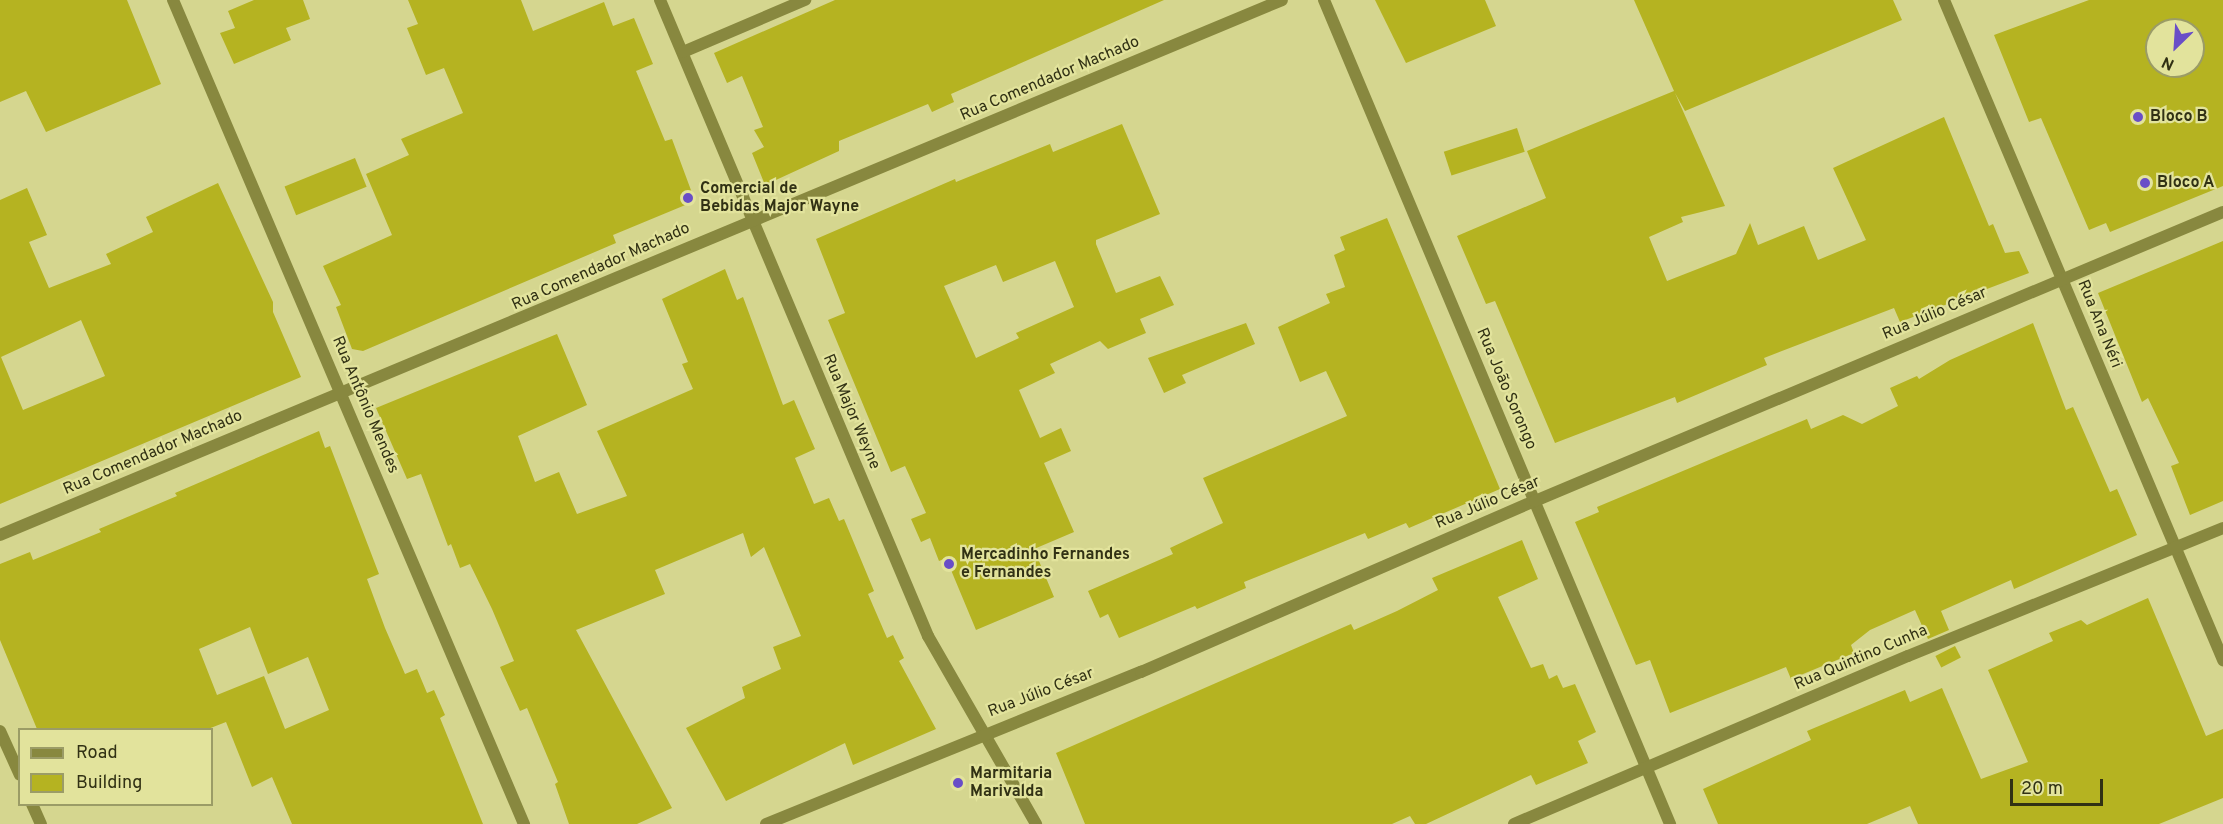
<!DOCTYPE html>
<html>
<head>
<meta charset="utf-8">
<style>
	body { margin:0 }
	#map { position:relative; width:2223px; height:824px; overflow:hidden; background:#d5d68f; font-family:Overpass,sans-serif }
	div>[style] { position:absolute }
	.building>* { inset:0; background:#b5b321; transform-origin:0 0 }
	.minor>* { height:12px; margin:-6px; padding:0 6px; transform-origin:6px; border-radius:6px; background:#88883f }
	.dots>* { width:16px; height:16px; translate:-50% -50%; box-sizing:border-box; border:3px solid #e2e39c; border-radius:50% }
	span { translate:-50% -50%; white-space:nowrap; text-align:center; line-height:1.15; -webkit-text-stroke:4.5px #e2e39c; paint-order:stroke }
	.street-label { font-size:16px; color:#313114 }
	.poi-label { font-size:16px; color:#313114; font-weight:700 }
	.left { translate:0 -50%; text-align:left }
	.legend { position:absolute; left:18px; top:728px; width:195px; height:78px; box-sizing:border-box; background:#e2e39c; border:2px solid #9b9c66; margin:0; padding:8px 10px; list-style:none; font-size:18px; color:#313114 }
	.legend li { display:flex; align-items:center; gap:12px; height:30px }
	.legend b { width:30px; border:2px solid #9b9c66 }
	.north { position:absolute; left:2145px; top:18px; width:60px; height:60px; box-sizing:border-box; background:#e2e39c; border:2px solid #9b9c66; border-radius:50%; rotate:205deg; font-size:16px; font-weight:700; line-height:24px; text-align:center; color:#313114 }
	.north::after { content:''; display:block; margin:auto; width:21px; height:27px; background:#694ec7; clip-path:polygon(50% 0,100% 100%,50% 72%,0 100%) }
	.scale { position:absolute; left:2010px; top:779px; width:93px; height:27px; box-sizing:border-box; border:3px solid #313114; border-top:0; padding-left:8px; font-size:18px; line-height:21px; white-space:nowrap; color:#313114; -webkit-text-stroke:4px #e2e39c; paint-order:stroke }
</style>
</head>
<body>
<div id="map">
	<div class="building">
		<div style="clip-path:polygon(0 0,127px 0,161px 84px,46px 132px,26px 91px,0 102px)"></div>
		<div style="clip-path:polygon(254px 0,303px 0,310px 19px,286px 28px,291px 40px,234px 64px,220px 33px,235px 28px,228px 11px)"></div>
		<div style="clip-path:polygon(408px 0,521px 0,533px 31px,604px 2px,613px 26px,634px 18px,653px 64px,636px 71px,665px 141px,672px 139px,695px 201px,613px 235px,616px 243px,363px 351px,352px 349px,336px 307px,341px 305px,323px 266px,392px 235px,366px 174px,409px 155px,401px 139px,463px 113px,444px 68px,426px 75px,407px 28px,418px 24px)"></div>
		<div style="clip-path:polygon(835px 0,1164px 0,951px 94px,954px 102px,932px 112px,928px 104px,839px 141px,839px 151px,765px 185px,752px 153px,764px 147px,754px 130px,763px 127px,742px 76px,727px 83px,714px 53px)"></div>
		<div style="clip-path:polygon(1375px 0,1485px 0,1496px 26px,1406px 63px)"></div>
		<div style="clip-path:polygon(1634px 0,1893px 0,1902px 20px,1685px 111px,1675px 93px,1725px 206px,1681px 217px,1683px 222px,1649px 237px,1667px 281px,1736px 254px,1750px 223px,1758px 245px,1804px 226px,1818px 260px,1866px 240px,1833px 168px,1944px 117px,1989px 226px,1993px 224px,2005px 253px,2019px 251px,2029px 273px,1900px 322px,1894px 308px,1764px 358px,1767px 365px,1677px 403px,1675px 397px,1555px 443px,1495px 301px,1486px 304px,1457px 236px,1546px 198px,1527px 151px,1674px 91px)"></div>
		<div style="clip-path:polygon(evenodd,2089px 0,2223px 0,2223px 186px,2110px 232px,2106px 223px,2089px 230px,2041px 118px,2029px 122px,1994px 35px,2089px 0,2157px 30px,2193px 30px,2193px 66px,2157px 66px,2157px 30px)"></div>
		<div style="clip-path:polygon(evenodd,1122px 124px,1160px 214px,1096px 240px,1096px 244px,1116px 293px,1160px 276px,1174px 305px,1140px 319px,1146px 333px,1108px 349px,1100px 341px,1050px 364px,1055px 373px,1019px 390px,1040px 438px,1061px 428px,1071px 451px,1044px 463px,1074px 532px,1034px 549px,1054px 597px,976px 630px,946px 558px,939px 561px,930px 538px,921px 542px,911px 519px,926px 513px,905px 466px,891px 472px,828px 320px,845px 313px,816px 239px,955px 179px,956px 182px,1050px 144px,1053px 152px,1122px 124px,1055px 261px,1074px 307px,1016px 333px,1019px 338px,976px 358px,944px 286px,996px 265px,1003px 282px,1055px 261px)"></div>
		<div style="left:1517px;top:128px;width:25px;height:77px;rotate:72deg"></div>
		<div style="left:355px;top:158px;width:31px;height:76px;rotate:68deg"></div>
		<div style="clip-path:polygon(evenodd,218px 183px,273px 302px,273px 312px,301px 377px,0 504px,0 200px,27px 188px,47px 235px,29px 242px,49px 288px,111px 264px,106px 254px,153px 232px,146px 217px,218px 183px,81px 320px,105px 376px,23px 410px,1px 357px,81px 320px)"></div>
		<div style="clip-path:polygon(1387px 218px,1500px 489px,1409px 528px,1406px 523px,1368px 539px,1365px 533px,1244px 582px,1246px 588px,1197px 609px,1195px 606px,1119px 638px,1108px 614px,1100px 618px,1088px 591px,1173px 554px,1170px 548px,1223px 523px,1203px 478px,1347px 416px,1326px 371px,1300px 382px,1278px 327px,1330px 303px,1326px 294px,1345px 287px,1334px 255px,1345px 250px,1340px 237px)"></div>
		<div style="clip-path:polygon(2223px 241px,2223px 501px,2190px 515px,2171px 466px,2179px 463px,2148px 398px,2142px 402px,2098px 293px)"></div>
		<div style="clip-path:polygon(725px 269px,737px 300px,743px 297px,783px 405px,794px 400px,815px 449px,795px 458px,814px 504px,829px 498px,839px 521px,844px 519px,874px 591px,868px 594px,887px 638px,893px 635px,904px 658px,899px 661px,936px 729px,853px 765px,845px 743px,726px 801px,686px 728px,745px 698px,742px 687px,781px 669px,773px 647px,801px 636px,764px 547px,751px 557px,743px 533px,655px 570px,665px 594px,576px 630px,672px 808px,637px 824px,569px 824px,555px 784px,558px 782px,527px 708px,520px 711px,500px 667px,514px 661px,492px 609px,470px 564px,460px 568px,451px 544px,448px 546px,421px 474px,407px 479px,376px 408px,557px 334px,587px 405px,518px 436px,535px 482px,559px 472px,577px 514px,627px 496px,597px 431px,693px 389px,682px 364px,688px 362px,662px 299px)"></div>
		<div style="clip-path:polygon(1246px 323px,1255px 344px,1182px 375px,1186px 383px,1164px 393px,1148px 358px)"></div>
		<div style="clip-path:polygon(2033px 323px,2066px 410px,2073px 407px,2110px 492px,2117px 489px,2137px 535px,2014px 589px,2011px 580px,1941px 611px,1949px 630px,1928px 639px,1915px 610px,1870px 630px,1851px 645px,1854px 653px,1791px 679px,1786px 667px,1670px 713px,1650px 660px,1636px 665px,1575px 522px,1599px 512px,1597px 507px,1807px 419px,1811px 429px,1843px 415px,1862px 424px,1898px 406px,1890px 388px,1917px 376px,1919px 379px,1950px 360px)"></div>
		<div style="clip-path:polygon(evenodd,319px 431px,325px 448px,330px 446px,379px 574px,367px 579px,385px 628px,405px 674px,417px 669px,427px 693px,434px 690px,445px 715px,440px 718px,483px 824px,292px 824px,272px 777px,252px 787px,226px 722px,208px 729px,37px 729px,0 640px,0 564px,30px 552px,33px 560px,101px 532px,99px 529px,177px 496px,175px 493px,319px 431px,250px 627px,268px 674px,308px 657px,329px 710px,285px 729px,264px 676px,217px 695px,199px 649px,250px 627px)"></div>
		<div style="clip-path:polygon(1522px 540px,1538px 579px,1498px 597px,1531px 668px,1543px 664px,1549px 679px,1557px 675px,1563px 688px,1575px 684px,1596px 732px,1578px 741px,1588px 763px,1536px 785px,1531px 775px,1426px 824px,1415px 824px,1410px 816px,1392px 824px,1085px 824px,1056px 753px,1351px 624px,1354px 630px,1397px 611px,1438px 590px,1432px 578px)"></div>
		<div style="clip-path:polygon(2148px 598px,2206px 736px,2223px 729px,2223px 798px,2159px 824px,1918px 824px,1910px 806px,1867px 824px,1718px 824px,1703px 789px,1811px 740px,1807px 731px,1905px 690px,1910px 702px,1942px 688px,1981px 779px,2028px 762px,1988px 670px,2053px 641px,2049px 633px,2081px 620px,2087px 625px)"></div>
		<div style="left:1955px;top:646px;width:13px;height:22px;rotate:63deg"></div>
	</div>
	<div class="minor">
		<div style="left:173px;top:0;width:896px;rotate:66.93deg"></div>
		<div style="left:660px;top:0;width:690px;rotate:67.15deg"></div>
		<div style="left:928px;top:636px;width:217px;rotate:60.1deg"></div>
		<div style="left:1324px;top:0;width:894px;rotate:67.22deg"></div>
		<div style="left:1944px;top:0;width:717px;rotate:67.08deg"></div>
		<div style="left:683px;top:52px;width:133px;rotate:-23.1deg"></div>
		<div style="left:0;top:535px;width:1389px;rotate:-22.65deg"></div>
		<div style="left:0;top:731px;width:48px;rotate:65.6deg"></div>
		<div style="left:32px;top:804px;width:22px;rotate:66deg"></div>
		<div style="left:766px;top:824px;width:405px;rotate:-22.1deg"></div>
		<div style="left:1141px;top:672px;width:430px;rotate:-23.5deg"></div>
		<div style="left:1535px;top:501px;width:746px;rotate:-22.79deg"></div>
		<div style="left:1514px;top:824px;width:428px;rotate:-23.1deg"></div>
		<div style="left:1908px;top:656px;width:340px;rotate:-22.1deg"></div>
	</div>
	<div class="dots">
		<div style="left:2138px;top:117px;background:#694ec7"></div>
		<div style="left:2145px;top:183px;background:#694ec7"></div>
		<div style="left:688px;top:198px;background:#694ec7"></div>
		<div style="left:949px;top:564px;background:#694ec7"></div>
		<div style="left:958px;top:783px;background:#694ec7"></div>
	</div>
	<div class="street-label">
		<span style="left:1050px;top:79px;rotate:-23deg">Rua Comendador Machado</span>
		<span style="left:601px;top:267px;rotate:-24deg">Rua Comendador Machado</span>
		<span style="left:1935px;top:314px;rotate:-23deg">Rua Júlio César</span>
		<span style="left:2099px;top:324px;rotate:68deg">Rua Ana Néri</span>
		<span style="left:1506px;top:389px;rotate:67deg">Rua João Sorongo</span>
		<span style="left:365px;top:405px;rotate:67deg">Rua Antônio Mendes</span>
		<span style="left:851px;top:412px;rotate:67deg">Rua Major Weyne</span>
		<span style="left:153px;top:453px;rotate:-23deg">Rua Comendador Machado</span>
		<span style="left:1488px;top:503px;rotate:-23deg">Rua Júlio César</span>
		<span style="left:1861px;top:658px;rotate:-23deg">Rua Quintino Cunha</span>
		<span style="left:1041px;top:693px;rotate:-21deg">Rua Júlio César</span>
	</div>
	<div class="poi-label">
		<span class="left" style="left:2150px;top:117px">Bloco B</span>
		<span class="left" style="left:2157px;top:183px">Bloco A</span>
		<span class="left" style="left:700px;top:198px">Comercial de<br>Bebidas Major Wayne</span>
		<span class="left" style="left:961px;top:564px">Mercadinho Fernandes<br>e Fernandes</span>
		<span class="left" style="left:970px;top:783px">Marmitaria<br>Marivalda</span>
	</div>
	<ul class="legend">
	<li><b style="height:8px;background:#88883f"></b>Road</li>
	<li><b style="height:16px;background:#b5b321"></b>Building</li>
	</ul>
	<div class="north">N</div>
	<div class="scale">20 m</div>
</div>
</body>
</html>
